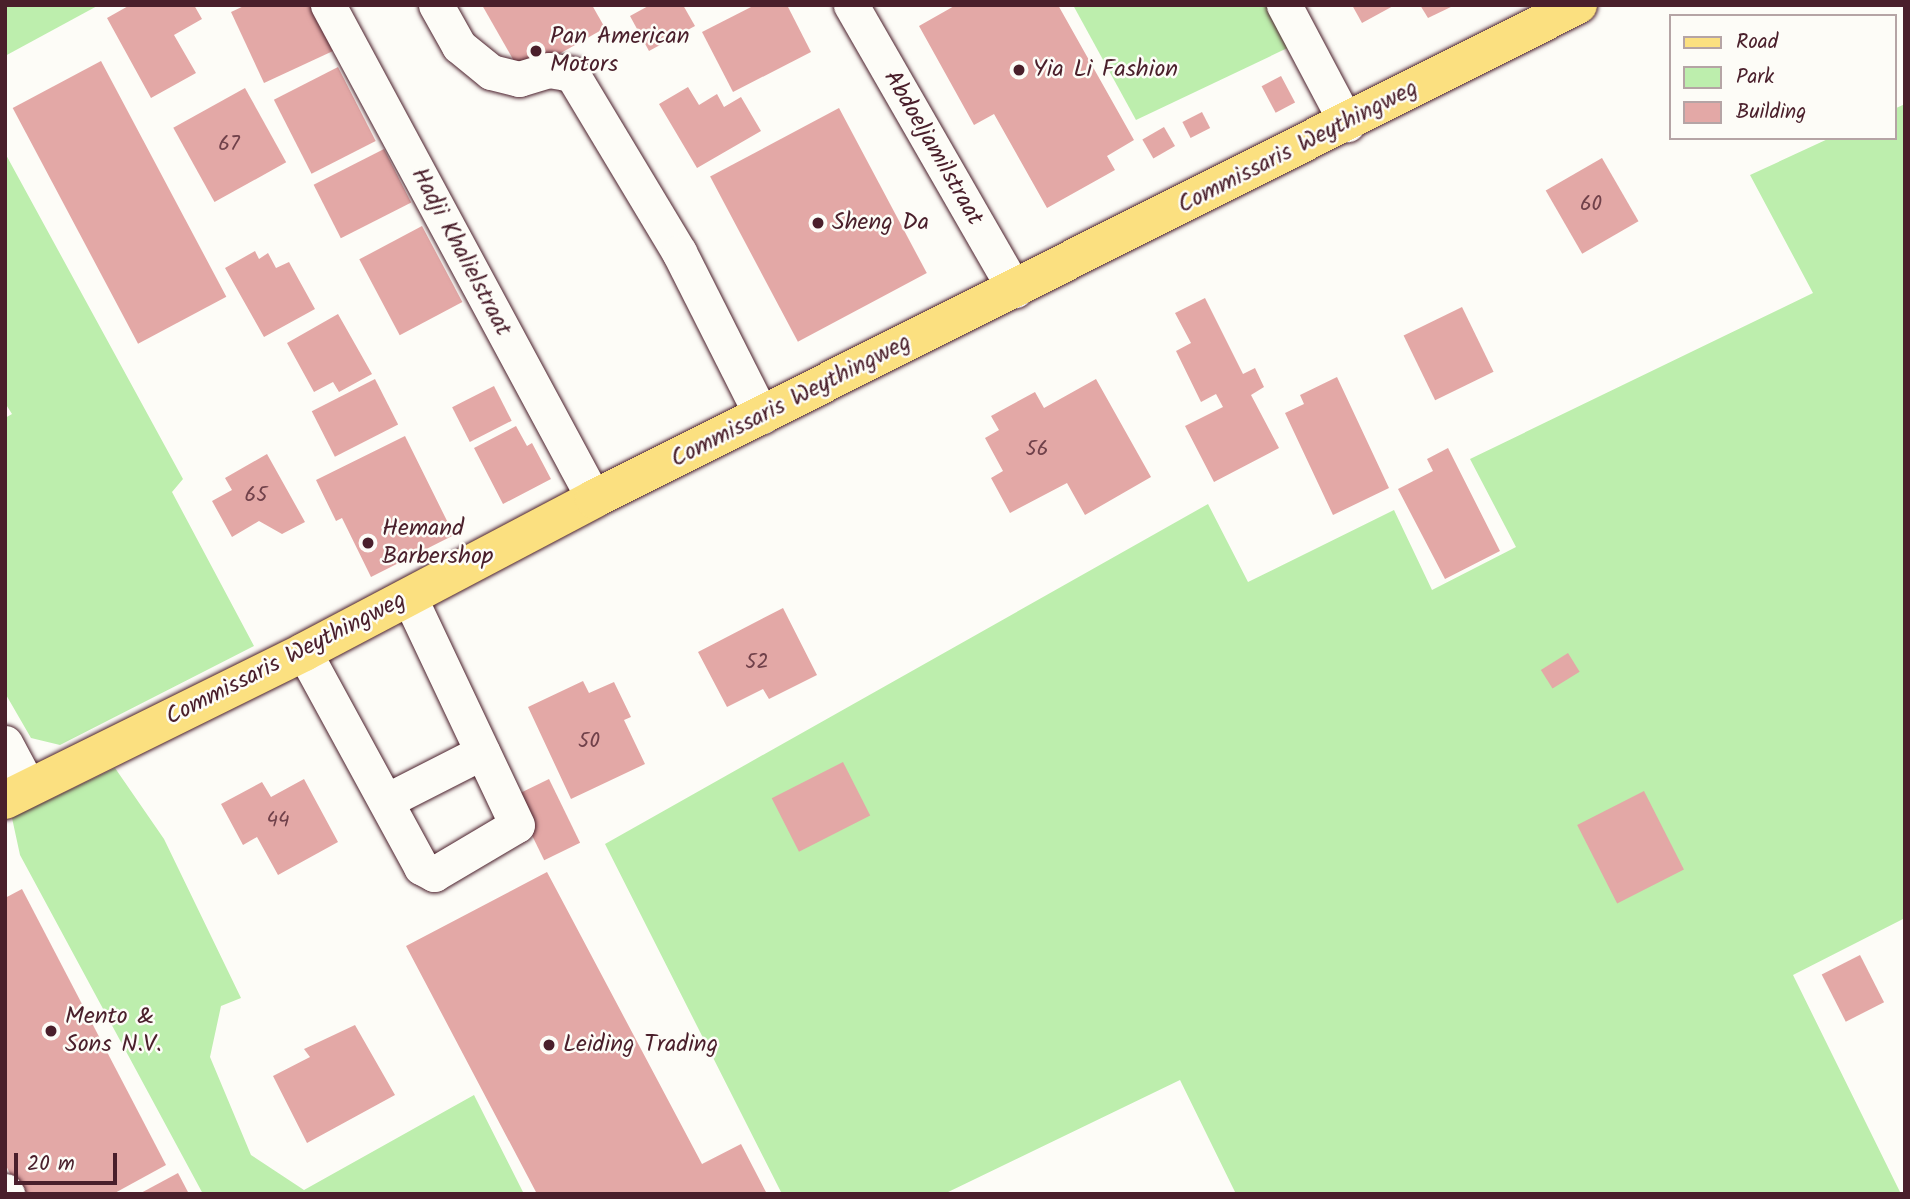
<!DOCTYPE html>
<html>
<head>
<meta charset="utf-8">
<style>
	body { margin:0 }
	#map { position:relative; width:1910px; height:1199px; overflow:hidden; background:#fdfcf7; font-family:Kalam,sans-serif }
	div>[style] { position:absolute }
	.green>* { inset:0; background:#bdeead }
	.building>* { inset:0; background:#e3a8a6; transform-origin:0 0 }
	.roads { filter:drop-shadow(0 0 2px #4a1f2b) drop-shadow(0 0 2px #4a1f2b) }
	.minor>* { height:35px; margin:-17.5px; padding:0 17.5px; transform-origin:17.5px; border-radius:17.5px; background:#fdfcf7 }
	.major>* { height:38px; margin:-19px; padding:0 19px; transform-origin:19px; border-radius:19px; background:#fbe080 }
	.dots>* { width:19px; height:19px; translate:-50% -50%; box-sizing:border-box; border:4px solid #fdfcf7; border-radius:50% }
	span { translate:-50% -50%; white-space:nowrap; text-align:center; line-height:1.15; -webkit-text-stroke:5px #fdfcf7; paint-order:stroke }
	.number-label { font-size:21px; color:#70414a }
	.number-label span { -webkit-text-stroke-width:0 }
	.poi-label { font-size:24px; color:#4a1f2b }
	.left { translate:0 -50%; text-align:left }
	.street-label { font-size:24px; color:#4a1f2b }
	.frame { position:absolute; inset:0; border:7px solid #4a1f2b; pointer-events:none }
	.legend { position:absolute; left:1669px; top:14px; width:228px; height:126px; box-sizing:border-box; background:#fdfcf7; border:2px solid #b5a4a5; margin:0; padding:9px 12px; list-style:none; font-size:21px; color:#4a1f2b }
	.legend li { display:flex; align-items:center; gap:14px; height:35px }
	.legend b { width:35px; border:2px solid #b5a4a5 }
	.scale { position:absolute; left:14px; top:1153px; width:103px; height:32px; box-sizing:border-box; border:4px solid #4a1f2b; border-top:0; padding-left:9px; font-size:21px; line-height:24px; white-space:nowrap; color:#4a1f2b; -webkit-text-stroke:5px #fdfcf7; paint-order:stroke }
</style>
</head>
<body>
<div id="map">
	<div class="green">
		<div style="clip-path:polygon(5px 5px,99px 5px,5px 56px)"></div>
		<div style="clip-path:polygon(1073px 5px,1274px 5px,1296px 44px,1136px 120px)"></div>
		<div style="clip-path:polygon(1905px 104px,1905px 918px,1793px 975px,1901px 1194px,1236px 1194px,1180px 1080px,944px 1194px,782px 1194px,605px 844px,1208px 504px,1248px 582px,1394px 510px,1432px 590px,1516px 547px,1470px 459px,1813px 293px,1750px 175px,1830px 138px,1894px 138px,1894px 109px)"></div>
		<div style="clip-path:polygon(5px 153px,183px 479px,172px 492px,254px 646px,60px 745px,31px 738px,5px 693px,5px 418px,12px 414px,5px 403px)"></div>
		<div style="clip-path:polygon(115px 768px,164px 839px,241px 998px,221px 1006px,210px 1057px,251px 1155px,304px 1190px,474px 1095px,524px 1194px,203px 1194px,20px 855px,12px 818px)"></div>
	</div>
	<div class="building">
		<div style="clip-path:polygon(130px 5px,194px 5px,202px 19px,174px 35px,196px 73px,151px 98px,107px 18px)"></div>
		<div style="clip-path:polygon(246px 5px,312px 5px,333px 51px,264px 83px,231px 12px)"></div>
		<div style="clip-path:polygon(482px 5px,592px 5px,605px 28px,522px 75px)"></div>
		<div style="clip-path:polygon(650px 5px,683px 5px,695px 26px,649px 51px,630px 16px)"></div>
		<div style="clip-path:polygon(755px 5px,787px 5px,811px 52px,733px 92px,702px 32px)"></div>
		<div style="clip-path:polygon(956px 5px,1058px 5px,1134px 140px,1107px 156px,1115px 170px,1047px 208px,994px 114px,974px 125px,919px 26px)"></div>
		<div style="clip-path:polygon(1352px 5px,1395px 5px,1362px 23px)"></div>
		<div style="clip-path:polygon(1420px 5px,1455px 5px,1428px 18px)"></div>
		<div style="left:101px;top:61px;width:267px;height:100px;rotate:62deg"></div>
		<div style="left:338px;top:67px;width:83px;height:72px;rotate:63deg"></div>
		<div style="left:1281px;top:76px;width:30px;height:22px;rotate:62deg"></div>
		<div style="clip-path:polygon(688px 87px,699px 105px,717px 94px,724px 107px,741px 97px,761px 131px,697px 168px,659px 104px)"></div>
		<div style="left:245px;top:88px;width:85px;height:82px;rotate:61deg"></div>
		<div style="left:839px;top:108px;width:187px;height:146px;rotate:62deg"></div>
		<div style="left:1202px;top:112px;width:18px;height:22px;rotate:63deg"></div>
		<div style="left:1164px;top:127px;width:22px;height:25px;rotate:60deg"></div>
		<div style="left:384px;top:149px;width:60px;height:79px;rotate:63deg"></div>
		<div style="left:1602px;top:158px;width:73px;height:65px;rotate:60deg"></div>
		<div style="left:422px;top:226px;width:86px;height:71px;rotate:62deg"></div>
		<div style="clip-path:polygon(255px 251px,259px 259px,268px 253px,276px 268px,289px 262px,315px 309px,264px 337px,225px 268px)"></div>
		<div style="clip-path:polygon(1205px 298px,1243px 374px,1255px 368px,1264px 387px,1251px 395px,1279px 448px,1214px 482px,1185px 426px,1223px 407px,1216px 394px,1201px 402px,1176px 351px,1191px 343px,1175px 313px)"></div>
		<div style="left:1462px;top:307px;width:72px;height:65px;rotate:64deg"></div>
		<div style="clip-path:polygon(338px 314px,372px 374px,339px 392px,333px 382px,314px 392px,287px 343px)"></div>
		<div style="clip-path:polygon(1337px 377px,1389px 488px,1333px 515px,1285px 413px,1304px 404px,1300px 395px)"></div>
		<div style="left:375px;top:379px;width:51px;height:71px;rotate:63deg"></div>
		<div style="clip-path:polygon(1096px 379px,1151px 477px,1085px 515px,1067px 483px,1010px 513px,991px 478px,1003px 471px,985px 438px,999px 430px,991px 416px,1035px 392px,1044px 408px)"></div>
		<div style="left:494px;top:386px;width:39px;height:47px;rotate:63deg"></div>
		<div style="clip-path:polygon(516px 426px,527px 446px,532px 443px,551px 479px,503px 504px,474px 448px)"></div>
		<div style="clip-path:polygon(405px 436px,454px 535px,371px 577px,342px 518px,336px 521px,316px 480px)"></div>
		<div style="clip-path:polygon(1448px 448px,1500px 551px,1445px 579px,1398px 489px,1433px 471px,1427px 459px)"></div>
		<div style="clip-path:polygon(267px 454px,305px 522px,282px 534px,259px 521px,232px 537px,212px 501px,232px 490px,225px 478px)"></div>
		<div style="clip-path:polygon(783px 608px,817px 675px,769px 699px,763px 689px,727px 707px,698px 652px)"></div>
		<div style="left:1568px;top:653px;width:22px;height:32px;rotate:58deg"></div>
		<div style="clip-path:polygon(583px 681px,589px 693px,614px 682px,631px 717px,624px 720px,645px 764px,571px 799px,528px 707px)"></div>
		<div style="left:843px;top:762px;width:60px;height:80px;rotate:63deg"></div>
		<div style="clip-path:polygon(304px 779px,338px 842px,278px 875px,257px 837px,243px 845px,221px 804px,262px 782px,271px 797px)"></div>
		<div style="left:549px;top:779px;width:71px;height:40px;rotate:64deg"></div>
		<div style="left:1644px;top:791px;width:88px;height:75px;rotate:63deg"></div>
		<div style="clip-path:polygon(547px 872px,702px 1164px,741px 1144px,767px 1194px,537px 1194px,406px 946px)"></div>
		<div style="clip-path:polygon(22px 889px,166px 1165px,113px 1194px,21px 1194px,5px 1164px,5px 898px)"></div>
		<div style="left:1860px;top:955px;width:53px;height:43px;rotate:63deg"></div>
		<div style="clip-path:polygon(355px 1025px,395px 1095px,307px 1143px,273px 1076px,310px 1057px,304px 1049px)"></div>
		<div style="clip-path:polygon(178px 1173px,189px 1194px,139px 1194px)"></div>
	</div>
	<div class="roads">
		<div class="minor">
			<div style="left:328px;top:5px;width:561px;rotate:61.7deg"></div>
			<div style="left:436px;top:5px;width:47px;rotate:60.7deg"></div>
			<div style="left:459px;top:46px;width:41px;rotate:39.1deg"></div>
			<div style="left:491px;top:72px;width:29px;rotate:14deg"></div>
			<div style="left:519px;top:79px;width:31px;rotate:-17deg"></div>
			<div style="left:549px;top:70px;width:23px;rotate:10deg"></div>
			<div style="left:572px;top:74px;width:208px;rotate:59deg"></div>
			<div style="left:679px;top:252px;width:184px;rotate:63.2deg"></div>
			<div style="left:851px;top:5px;width:329px;rotate:60.1deg"></div>
			<div style="left:1284px;top:5px;width:135px;rotate:62.1deg"></div>
			<div style="left:304px;top:652px;width:245px;rotate:61.4deg"></div>
			<div style="left:421px;top:867px;width:15px;rotate:28deg"></div>
			<div style="left:434px;top:874px;width:96px;rotate:-30.6deg"></div>
			<div style="left:517px;top:825px;width:252px;rotate:-115.3deg"></div>
			<div style="left:5px;top:743px;width:51px;rotate:61.9deg"></div>
			<div style="left:386px;top:801px;width:108px;rotate:-27deg"></div>
			<div style="left:5px;top:1191px;width:4px;rotate:56deg"></div>
		</div>
		<div class="major">
			<div style="left:5px;top:800px;width:334px;rotate:-26.3deg"></div>
			<div style="left:304px;top:652px;width:328px;rotate:-27.8deg"></div>
			<div style="left:594px;top:499px;width:1101px;rotate:-26.66deg"></div>
		</div>
	</div>
	<div class="dots">
		<div style="left:536px;top:51px;background:#4a1f2b"></div>
		<div style="left:1019px;top:70px;background:#4a1f2b"></div>
		<div style="left:818px;top:223px;background:#4a1f2b"></div>
		<div style="left:368px;top:543px;background:#4a1f2b"></div>
		<div style="left:51px;top:1031px;background:#4a1f2b"></div>
		<div style="left:549px;top:1045px;background:#4a1f2b"></div>
	</div>
	<div class="number-label">
		<span style="left:229px;top:145px">67</span>
		<span style="left:1591px;top:205px">60</span>
		<span style="left:1037px;top:450px">56</span>
		<span style="left:256px;top:496px">65</span>
		<span style="left:757px;top:663px">52</span>
		<span style="left:589px;top:742px">50</span>
		<span style="left:278px;top:821px">44</span>
	</div>
	<div class="poi-label">
		<span class="left" style="left:550px;top:51px">Pan American<br>Motors</span>
		<span class="left" style="left:1033px;top:70px">Yia Li Fashion</span>
		<span class="left" style="left:832px;top:223px">Sheng Da</span>
		<span class="left" style="left:382px;top:543px">Hemand<br>Barbershop</span>
		<span class="left" style="left:65px;top:1031px">Mento &amp;<br>Sons N.V.</span>
		<span class="left" style="left:563px;top:1045px">Leiding Trading</span>
	</div>
	<div class="street-label">
		<span style="left:1298px;top:147px;rotate:-27deg">Commissaris Weythingweg</span>
		<span style="left:933px;top:148px;rotate:60deg">Abdoeljamilstraat</span>
		<span style="left:461px;top:252px;rotate:62deg">Hadji Khalielstraat</span>
		<span style="left:791px;top:401px;rotate:-27deg">Commissaris Weythingweg</span>
		<span style="left:286px;top:659px;rotate:-27deg">Commissaris Weythingweg</span>
	</div>
	<div class="frame"></div>
	<ul class="legend">
	<li><b style="height:9px;background:#fbe080"></b>Road</li>
	<li><b style="height:19px;background:#bdeead"></b>Park</li>
	<li><b style="height:19px;background:#e3a8a6"></b>Building</li>
	</ul>
	<div class="scale">20 m</div>
</div>
</body>
</html>
